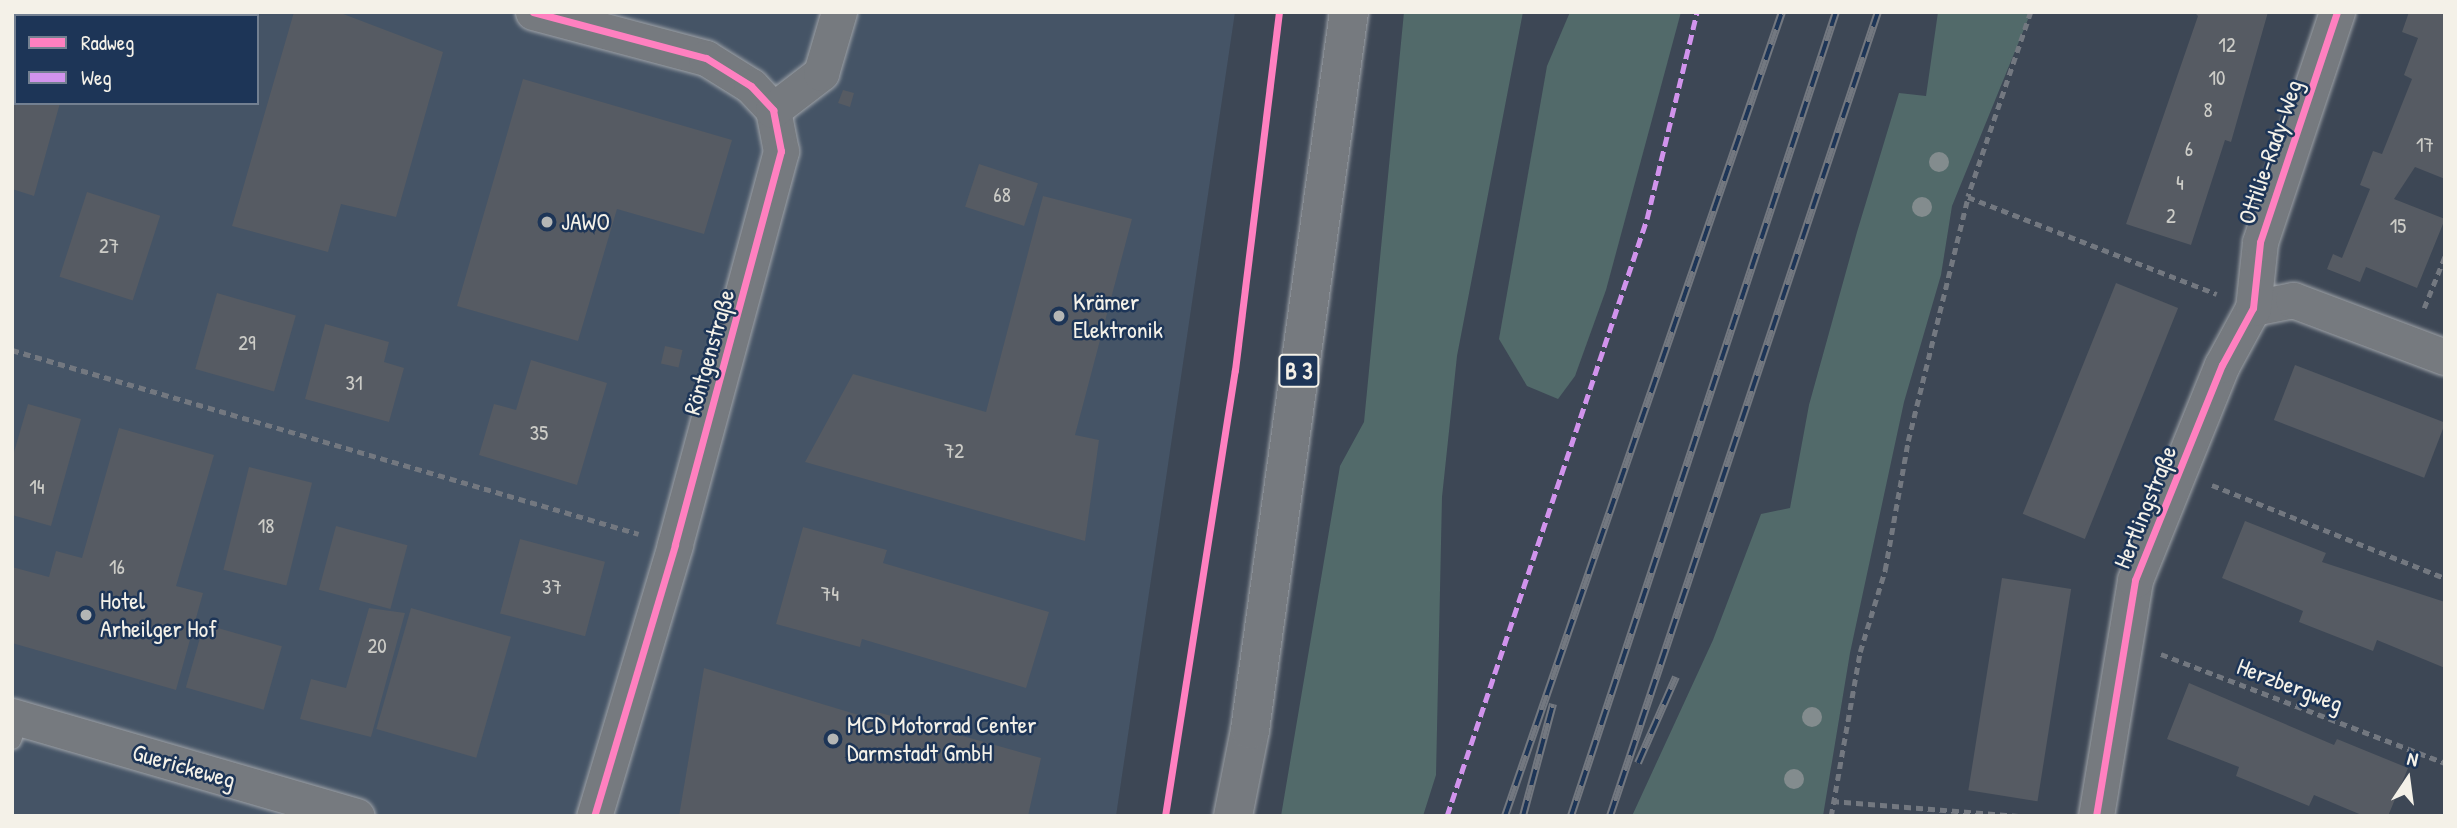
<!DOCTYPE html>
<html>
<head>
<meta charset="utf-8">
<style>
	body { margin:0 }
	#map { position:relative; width:2457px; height:828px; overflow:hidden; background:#3d4755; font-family:"Patrick Hand",sans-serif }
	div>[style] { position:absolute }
	.built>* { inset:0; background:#455466 }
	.green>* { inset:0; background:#526a6a }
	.building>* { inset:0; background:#565b63; transform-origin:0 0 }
	.path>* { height:4.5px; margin-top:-2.25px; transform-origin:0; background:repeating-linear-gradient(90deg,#737880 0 7px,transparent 0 12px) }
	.roads { filter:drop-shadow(0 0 2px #9fa3a8) drop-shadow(0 0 2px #9fa3a8) }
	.service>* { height:18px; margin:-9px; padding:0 9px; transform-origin:9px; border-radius:9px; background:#767a7f }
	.minor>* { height:35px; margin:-17.5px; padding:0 17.5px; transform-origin:17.5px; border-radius:17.5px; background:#767a7f }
	.primary>* { height:38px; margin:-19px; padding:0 19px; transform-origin:19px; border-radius:19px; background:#767a7f }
	.rail>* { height:8px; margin-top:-4px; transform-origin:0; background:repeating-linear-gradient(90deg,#1d3557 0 16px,#737880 0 32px); box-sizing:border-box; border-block:2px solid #737880 }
	.quiet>* { height:5px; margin-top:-2.5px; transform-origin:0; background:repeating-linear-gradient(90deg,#d193ec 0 10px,transparent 0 15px) }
	.cycleway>* { height:7px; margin:-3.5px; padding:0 3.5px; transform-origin:3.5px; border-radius:3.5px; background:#ff80c0 }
	.trees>* { width:20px; height:20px; margin:-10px; border-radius:50%; background:#838c8e }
	.dots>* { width:19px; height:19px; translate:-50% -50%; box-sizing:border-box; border:4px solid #1d3557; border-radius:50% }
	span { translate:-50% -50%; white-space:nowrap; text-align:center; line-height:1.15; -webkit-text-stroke:5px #1d3557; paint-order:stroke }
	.number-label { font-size:21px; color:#ccccc7 }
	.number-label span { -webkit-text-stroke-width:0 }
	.shield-label span { padding:2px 5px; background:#1d3557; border:2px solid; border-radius:5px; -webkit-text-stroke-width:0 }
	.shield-label { font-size:23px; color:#f4f1e8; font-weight:700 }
	.street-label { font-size:24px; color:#f4f1e8 }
	.poi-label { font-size:24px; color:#f4f1e8 }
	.left { translate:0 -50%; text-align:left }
	.frame { position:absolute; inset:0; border:14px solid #f4f1e8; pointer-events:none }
	.legend { position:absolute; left:14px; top:14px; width:245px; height:91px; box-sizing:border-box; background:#1d3557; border:2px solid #738091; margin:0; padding:9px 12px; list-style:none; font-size:21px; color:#f4f1e8 }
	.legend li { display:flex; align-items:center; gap:14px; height:35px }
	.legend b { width:35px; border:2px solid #738091 }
	.north { position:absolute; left:2373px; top:744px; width:70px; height:70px; -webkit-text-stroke:5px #1d3557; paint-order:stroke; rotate:13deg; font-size:19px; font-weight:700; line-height:28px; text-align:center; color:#f4f1e8 }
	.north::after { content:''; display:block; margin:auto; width:24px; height:32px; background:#f4f1e8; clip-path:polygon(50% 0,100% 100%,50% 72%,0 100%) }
</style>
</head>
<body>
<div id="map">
	<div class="built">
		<div style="clip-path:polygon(evenodd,12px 12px,1235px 12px,1116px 816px,12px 816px,12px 12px,16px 16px,257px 16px,257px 103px,16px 103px,16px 16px)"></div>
	</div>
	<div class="green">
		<div style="clip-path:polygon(1404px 12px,1523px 12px,1457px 356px,1442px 497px,1436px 775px,1423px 816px,1281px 816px,1340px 466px,1364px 422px)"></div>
		<div style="clip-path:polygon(1570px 12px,1681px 12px,1606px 290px,1575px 376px,1558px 399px,1527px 386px,1499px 339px,1547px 66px)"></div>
		<div style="clip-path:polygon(1938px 12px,2031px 12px,1952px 206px,1941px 275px,1904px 402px,1850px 653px,1823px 816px,1632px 816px,1713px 640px,1761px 514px,1790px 508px,1809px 405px,1857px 232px,1899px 93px,1926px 96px)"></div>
	</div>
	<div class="building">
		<div style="clip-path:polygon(92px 12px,219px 12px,91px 16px)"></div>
		<div style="clip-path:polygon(294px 12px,338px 12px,443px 52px,396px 217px,341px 204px,328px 252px,232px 226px)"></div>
		<div style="clip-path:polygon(2194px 12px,2268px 12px,2231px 142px,2225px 140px,2191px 245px,2126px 224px,2198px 16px)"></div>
		<div style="clip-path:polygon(2409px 12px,2445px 12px,2445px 179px,2415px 167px,2394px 199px,2445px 219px,2417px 288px,2366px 267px,2360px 282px,2327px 269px,2333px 254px,2342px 258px,2370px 189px,2360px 185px,2373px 151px,2382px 154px,2412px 79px,2404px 75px,2418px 38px,2402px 32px)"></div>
		<div style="clip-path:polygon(12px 25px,16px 103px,60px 103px,34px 196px,12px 189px)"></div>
		<div style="clip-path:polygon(523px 79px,732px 140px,704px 234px,617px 209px,578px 341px,457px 306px)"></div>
		<div style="clip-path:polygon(843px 90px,854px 93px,850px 107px,838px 103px)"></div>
		<div style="left:979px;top:164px;width:62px;height:45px;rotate:18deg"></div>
		<div style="left:87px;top:192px;width:77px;height:89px;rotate:18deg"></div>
		<div style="clip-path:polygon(1043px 196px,1132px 219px,1075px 435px,1099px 440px,1085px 541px,805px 462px,853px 374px,986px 412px)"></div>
		<div style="left:2116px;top:283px;width:67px;height:249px;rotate:22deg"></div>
		<div style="left:217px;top:293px;width:82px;height:79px;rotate:16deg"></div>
		<div style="clip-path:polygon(325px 324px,389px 342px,384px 362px,404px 368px,389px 422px,305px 399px)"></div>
		<div style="left:665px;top:346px;width:18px;height:18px;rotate:13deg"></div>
		<div style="clip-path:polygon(531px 360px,607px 383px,577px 485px,479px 455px,494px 404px,516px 410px)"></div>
		<div style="left:2295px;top:365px;width:161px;height:59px;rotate:21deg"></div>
		<div style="clip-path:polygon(28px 404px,81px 419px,51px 526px,12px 515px,12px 459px)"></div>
		<div style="clip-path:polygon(119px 428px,214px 455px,176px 586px,203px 593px,176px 690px,12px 643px,12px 567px,49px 577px,56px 551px,82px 558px)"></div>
		<div style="left:249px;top:467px;width:65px;height:106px;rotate:14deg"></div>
		<div style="clip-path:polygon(2245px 521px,2326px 553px,2322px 562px,2445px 602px,2445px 668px,2377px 640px,2373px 651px,2299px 622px,2303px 611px,2222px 578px)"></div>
		<div style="left:336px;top:526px;width:74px;height:66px;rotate:15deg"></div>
		<div style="clip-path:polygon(803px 527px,887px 550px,883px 563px,1049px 612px,1026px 688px,862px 639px,860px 647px,776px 624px)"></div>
		<div style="left:520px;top:539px;width:88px;height:77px;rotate:15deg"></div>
		<div style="left:2002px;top:578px;width:70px;height:215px;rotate:9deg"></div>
		<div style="clip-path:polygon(369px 608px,405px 613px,371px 737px,300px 719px,311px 679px,346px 688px)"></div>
		<div style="left:411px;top:608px;width:104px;height:126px;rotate:16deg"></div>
		<div style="left:204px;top:624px;width:81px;height:66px;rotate:16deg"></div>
		<div style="clip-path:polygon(704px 668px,875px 720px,877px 712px,1041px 758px,1028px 816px,679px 816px)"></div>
		<div style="clip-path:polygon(2189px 683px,2334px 745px,2337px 739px,2408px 768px,2388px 816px,2364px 816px,2314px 795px,2309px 806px,2236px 776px,2239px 767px,2167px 739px)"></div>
	</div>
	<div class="path">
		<div style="left:2031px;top:12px;width:195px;rotate:108.8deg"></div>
		<div style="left:1968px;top:197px;width:267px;rotate:21.3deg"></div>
		<div style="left:2424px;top:308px;width:56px;rotate:-68deg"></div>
		<div style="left:12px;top:350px;width:653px;rotate:16.35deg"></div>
		<div style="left:2212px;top:485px;width:251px;rotate:21.8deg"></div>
		<div style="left:2161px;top:654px;width:304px;rotate:21deg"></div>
		<div style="left:1832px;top:801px;width:187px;rotate:4.6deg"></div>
		<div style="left:1831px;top:816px;width:167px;rotate:-80deg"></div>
		<div style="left:1860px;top:652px;width:86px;rotate:-73deg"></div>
		<div style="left:1885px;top:570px;width:131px;rotate:-79.9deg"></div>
		<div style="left:1908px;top:441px;width:251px;rotate:-76.2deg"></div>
	</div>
	<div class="roads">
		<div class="service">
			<div style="left:12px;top:740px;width:23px;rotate:-72deg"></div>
		</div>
		<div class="minor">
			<div style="left:533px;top:12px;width:179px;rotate:14.9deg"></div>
			<div style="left:706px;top:58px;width:53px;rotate:31.9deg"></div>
			<div style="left:751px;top:86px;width:33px;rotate:47deg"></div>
			<div style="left:773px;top:110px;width:42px;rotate:79deg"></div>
			<div style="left:781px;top:151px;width:408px;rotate:105.1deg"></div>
			<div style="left:675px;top:545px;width:283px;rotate:106.6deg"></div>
			<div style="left:773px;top:110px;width:61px;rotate:-37.6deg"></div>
			<div style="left:821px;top:73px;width:64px;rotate:-73.6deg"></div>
			<div style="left:2253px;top:308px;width:41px;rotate:-11.3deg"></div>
			<div style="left:2293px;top:300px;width:162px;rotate:20.6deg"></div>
			<div style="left:12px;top:716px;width:359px;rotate:16.2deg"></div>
			<div style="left:2096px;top:816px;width:239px;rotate:-80.6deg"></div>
			<div style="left:2135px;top:580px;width:232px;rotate:-68deg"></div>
			<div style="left:2222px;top:365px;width:65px;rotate:-61.5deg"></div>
			<div style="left:2253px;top:308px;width:66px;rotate:-83.9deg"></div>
			<div style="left:2260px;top:242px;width:243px;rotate:-71.5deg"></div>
		</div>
		<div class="primary">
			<div style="left:1233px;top:816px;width:88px;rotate:-78.8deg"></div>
			<div style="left:1250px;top:730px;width:725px;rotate:-82.15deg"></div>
		</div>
	</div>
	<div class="rail">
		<div style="left:1638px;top:763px;width:94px;rotate:-66.2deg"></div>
		<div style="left:1505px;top:816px;width:850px;rotate:-70.99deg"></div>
		<div style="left:1523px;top:816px;width:116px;rotate:-75deg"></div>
		<div style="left:1571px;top:816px;width:847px;rotate:-71.76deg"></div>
		<div style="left:1610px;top:816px;width:847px;rotate:-71.57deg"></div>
	</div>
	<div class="quiet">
		<div style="left:1447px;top:816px;width:630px;rotate:-71.48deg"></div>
		<div style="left:1647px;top:219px;width:213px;rotate:-76.4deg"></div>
	</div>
	<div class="cycleway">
		<div style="left:533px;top:12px;width:179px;rotate:14.9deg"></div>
		<div style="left:706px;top:58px;width:53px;rotate:31.9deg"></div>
		<div style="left:751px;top:86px;width:33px;rotate:47deg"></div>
		<div style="left:773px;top:110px;width:42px;rotate:79deg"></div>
		<div style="left:781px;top:151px;width:408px;rotate:105.1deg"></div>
		<div style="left:675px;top:545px;width:283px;rotate:106.6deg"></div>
		<div style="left:1165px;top:816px;width:451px;rotate:-81.1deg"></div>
		<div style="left:1235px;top:370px;width:361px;rotate:-83deg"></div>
		<div style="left:2096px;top:816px;width:239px;rotate:-80.6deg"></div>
		<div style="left:2135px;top:580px;width:232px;rotate:-68deg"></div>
		<div style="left:2222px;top:365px;width:65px;rotate:-61.5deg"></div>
		<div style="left:2253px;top:308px;width:66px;rotate:-83.9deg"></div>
		<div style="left:2260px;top:242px;width:243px;rotate:-71.5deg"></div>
	</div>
	<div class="trees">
		<div style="left:1939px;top:162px"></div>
		<div style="left:1922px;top:207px"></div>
		<div style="left:1812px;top:717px"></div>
		<div style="left:1794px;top:779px"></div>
	</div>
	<div class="dots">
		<div style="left:547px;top:222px;background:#b4b6b5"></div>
		<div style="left:1059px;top:316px;background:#b4b6b5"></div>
		<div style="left:86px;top:615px;background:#b4b6b5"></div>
		<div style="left:833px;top:739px;background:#b4b6b5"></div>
	</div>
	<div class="number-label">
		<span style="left:2227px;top:45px">12</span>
		<span style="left:2217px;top:78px">10</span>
		<span style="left:2208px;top:110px">8</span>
		<span style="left:2425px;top:145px">17</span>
		<span style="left:2189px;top:149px">6</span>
		<span style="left:2180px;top:183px">4</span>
		<span style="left:1002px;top:195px">68</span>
		<span style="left:2171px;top:216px">2</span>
		<span style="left:2398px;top:226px">15</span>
		<span style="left:109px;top:246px">27</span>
		<span style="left:247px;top:343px">29</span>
		<span style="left:354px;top:383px">31</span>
		<span style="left:539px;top:433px">35</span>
		<span style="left:954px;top:451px">72</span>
		<span style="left:37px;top:487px">14</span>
		<span style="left:266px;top:526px">18</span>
		<span style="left:117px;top:567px">16</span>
		<span style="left:552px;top:587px">37</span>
		<span style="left:830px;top:594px">74</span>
		<span style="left:377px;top:646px">20</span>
	</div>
	<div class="shield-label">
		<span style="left:1299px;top:371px">B 3</span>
	</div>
	<div class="street-label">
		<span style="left:2270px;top:152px;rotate:-71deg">Ottilie-Rady-Weg</span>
		<span style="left:709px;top:352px;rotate:-74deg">Röntgenstraße</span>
		<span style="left:2145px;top:507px;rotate:-68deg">Hertlingstraße</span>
		<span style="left:2290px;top:685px;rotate:21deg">Herzbergweg</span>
		<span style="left:184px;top:766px;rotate:16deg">Guerickeweg</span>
	</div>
	<div class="poi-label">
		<span class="left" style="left:561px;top:222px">JAWO</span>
		<span class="left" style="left:1073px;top:316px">Krämer<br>Elektronik</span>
		<span class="left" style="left:100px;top:615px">Hotel<br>Arheilger Hof</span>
		<span class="left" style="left:847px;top:739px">MCD Motorrad Center<br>Darmstadt GmbH</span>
	</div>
	<div class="frame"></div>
	<ul class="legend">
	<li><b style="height:9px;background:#ff80c0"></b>Radweg</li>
	<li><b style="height:9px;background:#d193ec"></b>Weg</li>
	</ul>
	<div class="north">N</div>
</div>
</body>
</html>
